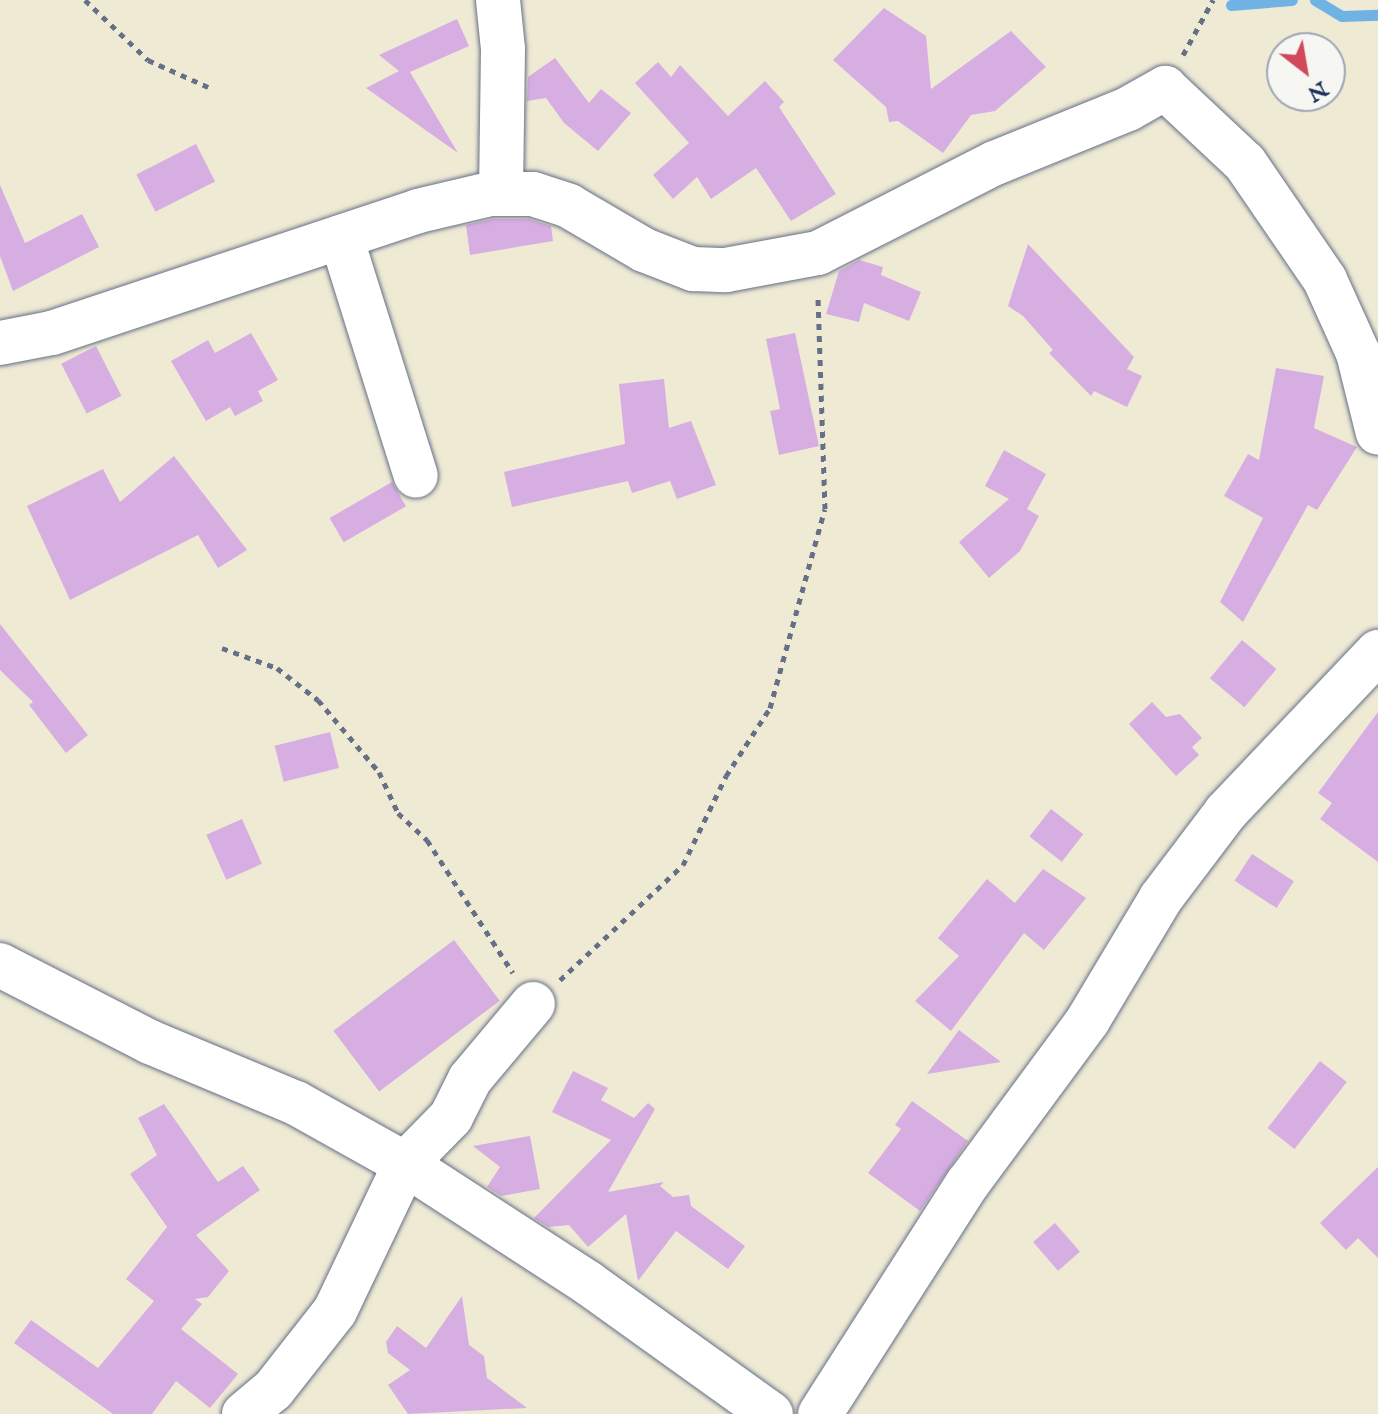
<!DOCTYPE html>
<html>
<head>
<meta charset="utf-8">
<style>
	body { margin:0 }
	#map { position:relative; width:1378px; height:1414px; overflow:hidden; background:#efead4; font-family:"IM FELL English",serif }
	div>[style] { position:absolute }
	.stream>* { height:11px; margin:-5.5px; padding:0 5.5px; transform-origin:5.5px; border-radius:5.5px; background:#71b2e5 }
	.building>* { inset:0; background:#d7aee2; transform-origin:0 0 }
	.path>* { height:5px; margin-top:-2.5px; transform-origin:0; background:repeating-linear-gradient(90deg,#657087 0 6px,transparent 0 12px) }
	.roads { filter:drop-shadow(0 0 2px #657087) drop-shadow(0 0 2px #657087) }
	.minor>* { height:44px; margin:-22px; padding:0 22px; transform-origin:22px; border-radius:22px; background:#fff }
	span { translate:-50% -50%; white-space:nowrap; text-align:center; line-height:1.15; -webkit-text-stroke:6px #f6f6f2; paint-order:stroke }
	.north { position:absolute; left:1266px; top:32px; width:80px; height:80px; box-sizing:border-box; background:#f6f6f2; border:2px solid #9ea6b7; border-radius:50%; rotate:149deg; font-size:22px; font-weight:700; line-height:32px; text-align:center; color:#1b2f5e }
	.north::after { content:''; display:block; margin:auto; width:28px; height:36px; background:#d1495b; clip-path:polygon(50% 0,100% 100%,50% 72%,0 100%) }
</style>
</head>
<body>
<div id="map">
	<div class="stream">
		<div style="left:1315px;top:0;width:31px;rotate:31deg"></div>
		<div style="left:1342px;top:16px;width:36px;rotate:-2deg"></div>
		<div style="left:1231px;top:5px;width:61px;rotate:-4.7deg"></div>
	</div>
	<div class="building">
		<div style="clip-path:polygon(884px 8px,926px 36px,931px 89px,1011px 31px,1046px 67px,995px 111px,971px 115px,943px 153px,898px 121px,889px 122px,886px 107px,833px 60px)"></div>
		<div style="clip-path:polygon(457px 19px,469px 46px,410px 72px,458px 153px,366px 88px,399px 71px,379px 55px)"></div>
		<div style="clip-path:polygon(555px 58px,589px 103px,601px 89px,631px 113px,598px 151px,564px 123px,546px 98px,527px 101px,528px 77px)"></div>
		<div style="clip-path:polygon(658px 62px,671px 77px,680px 65px,728px 116px,765px 81px,784px 102px,779px 107px,836px 194px,791px 221px,756px 168px,711px 199px,697px 177px,673px 199px,653px 175px,689px 143px,635px 83px)"></div>
		<div style="left:196px;top:144px;width:42px;height:67px;rotate:63deg"></div>
		<div style="clip-path:polygon(0 185px,25px 243px,82px 214px,99px 247px,13px 291px,0 256px)"></div>
		<div style="clip-path:polygon(493px 219px,529px 219px,551px 226px,553px 241px,470px 255px,466px 225px)"></div>
		<div style="clip-path:polygon(1028px 244px,1134px 357px,1127px 369px,1142px 376px,1127px 407px,1094px 391px,1091px 396px,1049px 353px,1053px 350px,1023px 316px,1008px 306px)"></div>
		<div style="clip-path:polygon(859px 260px,883px 267px,881px 275px,921px 292px,909px 321px,864px 303px,859px 322px,826px 314px,839px 271px)"></div>
		<div style="clip-path:polygon(251px 333px,278px 380px,258px 391px,263px 401px,235px 416px,230px 407px,206px 421px,171px 361px,208px 340px,215px 353px)"></div>
		<div style="clip-path:polygon(795px 333px,819px 446px,779px 455px,770px 411px,780px 409px,766px 339px)"></div>
		<div style="left:96px;top:346px;width:56px;height:39px;rotate:63deg"></div>
		<div style="clip-path:polygon(1276px 368px,1324px 376px,1314px 428px,1357px 447px,1317px 510px,1308px 505px,1243px 622px,1220px 602px,1263px 518px,1224px 496px,1248px 454px,1259px 460px)"></div>
		<div style="clip-path:polygon(664px 379px,669px 428px,691px 421px,716px 485px,677px 499px,670px 481px,632px 493px,628px 481px,512px 507px,504px 472px,625px 444px,619px 384px)"></div>
		<div style="clip-path:polygon(1004px 450px,1046px 474px,1027px 509px,1039px 516px,1020px 551px,989px 578px,959px 542px,1009px 499px,985px 486px)"></div>
		<div style="clip-path:polygon(174px 456px,247px 550px,218px 568px,198px 535px,70px 600px,27px 506px,103px 469px,120px 502px)"></div>
		<div style="left:392px;top:482px;width:28px;height:72px;rotate:60deg"></div>
		<div style="clip-path:polygon(0 624px,88px 735px,66px 753px,29px 705px,33px 702px,0 670px)"></div>
		<div style="left:1242px;top:640px;width:45px;height:50px;rotate:40deg"></div>
		<div style="clip-path:polygon(1152px 702px,1166px 717px,1180px 714px,1202px 738px,1192px 747px,1199px 755px,1176px 776px,1129px 724px)"></div>
		<div style="clip-path:polygon(1378px 712px,1378px 862px,1320px 819px,1332px 803px,1318px 793px)"></div>
		<div style="left:330px;top:732px;width:37px;height:57px;rotate:76deg"></div>
		<div style="left:1051px;top:809px;width:41px;height:35px;rotate:38deg"></div>
		<div style="left:242px;top:819px;width:49px;height:39px;rotate:66deg"></div>
		<div style="left:1252px;top:854px;width:50px;height:32px;rotate:33deg"></div>
		<div style="clip-path:polygon(1043px 869px,1086px 898px,1044px 950px,1024px 933px,951px 1031px,915px 1001px,959px 956px,938px 938px,987px 879px,1015px 903px)"></div>
		<div style="left:454px;top:940px;width:76px;height:151px;rotate:53deg"></div>
		<div style="clip-path:polygon(959px 1030px,1001px 1062px,927px 1074px)"></div>
		<div style="left:1320px;top:1061px;width:34px;height:85px;rotate:38deg"></div>
		<div style="clip-path:polygon(573px 1071px,608px 1088px,601px 1100px,634px 1118px,648px 1103px,655px 1109px,608px 1192px,664px 1182px,660px 1186px,673px 1197px,689px 1195px,691px 1206px,745px 1246px,728px 1269px,676px 1231px,638px 1281px,626px 1214px,588px 1247px,569px 1225px,548px 1227px,534px 1218px,611px 1140px,552px 1112px)"></div>
		<div style="clip-path:polygon(912px 1101px,968px 1141px,920px 1211px,868px 1173px,901px 1129px,895px 1125px)"></div>
		<div style="clip-path:polygon(164px 1104px,218px 1182px,243px 1166px,260px 1190px,196px 1235px,229px 1271px,208px 1297px,195px 1299px,202px 1304px,181px 1329px,238px 1374px,210px 1408px,176px 1381px,152px 1414px,113px 1414px,14px 1343px,31px 1320px,98px 1368px,154px 1301px,126px 1279px,167px 1227px,130px 1174px,157px 1155px,138px 1118px)"></div>
		<div style="clip-path:polygon(530px 1136px,540px 1189px,501px 1196px,487px 1187px,500px 1167px,473px 1146px)"></div>
		<div style="clip-path:polygon(1378px 1167px,1378px 1258px,1358px 1238px,1346px 1250px,1320px 1223px)"></div>
		<div style="left:1055px;top:1223px;width:38px;height:29px;rotate:49deg"></div>
		<div style="clip-path:polygon(462px 1296px,469px 1345px,484px 1356px,487px 1378px,527px 1408px,408px 1414px,388px 1385px,410px 1370px,388px 1353px,386px 1342px,397px 1326px,426px 1348px)"></div>
	</div>
	<div class="path">
		<div style="left:85px;top:0;width:87px;rotate:43.6deg"></div>
		<div style="left:148px;top:60px;width:66px;rotate:24.2deg"></div>
		<div style="left:1183px;top:55px;width:63px;rotate:-61.4deg"></div>
		<div style="left:222px;top:648px;width:59px;rotate:20deg"></div>
		<div style="left:277px;top:668px;width:52px;rotate:38deg"></div>
		<div style="left:318px;top:700px;width:94px;rotate:49.7deg"></div>
		<div style="left:379px;top:772px;width:45px;rotate:65.1deg"></div>
		<div style="left:398px;top:813px;width:40px;rotate:43deg"></div>
		<div style="left:427px;top:840px;width:158px;rotate:57.1deg"></div>
		<div style="left:560px;top:980px;width:168px;rotate:-43.1deg"></div>
		<div style="left:683px;top:865px;width:99px;rotate:-64.2deg"></div>
		<div style="left:726px;top:776px;width:81px;rotate:-57.1deg"></div>
		<div style="left:770px;top:708px;width:206px;rotate:-74.6deg"></div>
		<div style="left:825px;top:509px;width:215px;rotate:-91.9deg"></div>
	</div>
	<div class="roads">
		<div class="minor">
			<div style="left:498px;top:0;width:49px;rotate:84.2deg"></div>
			<div style="left:503px;top:49px;width:145px;rotate:90.8deg"></div>
			<div style="left:341px;top:237px;width:250px;rotate:72.6deg"></div>
			<div style="left:0;top:343px;width:53px;rotate:-10.9deg"></div>
			<div style="left:52px;top:333px;width:386px;rotate:-18.4deg"></div>
			<div style="left:418px;top:211px;width:74px;rotate:-13.3deg"></div>
			<div style="left:490px;top:194px;width:43px"></div>
			<div style="left:533px;top:194px;width:38px;rotate:18deg"></div>
			<div style="left:569px;top:206px;width:87px;rotate:30.4deg"></div>
			<div style="left:644px;top:250px;width:53px;rotate:21.2deg"></div>
			<div style="left:693px;top:269px;width:33px;rotate:2deg"></div>
			<div style="left:726px;top:270px;width:94px;rotate:-10.5deg"></div>
			<div style="left:818px;top:253px;width:199px;rotate:-27deg"></div>
			<div style="left:995px;top:163px;width:144px;rotate:-22.1deg"></div>
			<div style="left:1128px;top:109px;width:43px;rotate:-29.6deg"></div>
			<div style="left:1165px;top:88px;width:110px;rotate:43.2deg"></div>
			<div style="left:1245px;top:163px;width:142px;rotate:55.6deg"></div>
			<div style="left:1325px;top:280px;width:80px;rotate:65.7deg"></div>
			<div style="left:1358px;top:353px;width:82px;rotate:76deg"></div>
			<div style="left:0;top:965px;width:169px;rotate:27.2deg"></div>
			<div style="left:150px;top:1042px;width:158px;rotate:22.7deg"></div>
			<div style="left:296px;top:1103px;width:125px;rotate:29.2deg"></div>
			<div style="left:405px;top:1164px;width:218px;rotate:33deg"></div>
			<div style="left:588px;top:1283px;width:225px;rotate:35.6deg"></div>
			<div style="left:244px;top:1414px;width:38px;rotate:-40deg"></div>
			<div style="left:273px;top:1390px;width:100px;rotate:-51.9deg"></div>
			<div style="left:335px;top:1311px;width:163px;rotate:-64.5deg"></div>
			<div style="left:405px;top:1164px;width:66px;rotate:-45.6deg"></div>
			<div style="left:451px;top:1117px;width:42px;rotate:-63.4deg"></div>
			<div style="left:470px;top:1079px;width:98px;rotate:-50deg"></div>
			<div style="left:820px;top:1414px;width:274px;rotate:-57.4deg"></div>
			<div style="left:968px;top:1183px;width:202px;rotate:-53.6deg"></div>
			<div style="left:1088px;top:1020px;width:142px;rotate:-59.1deg"></div>
			<div style="left:1161px;top:898px;width:108px;rotate:-52.9deg"></div>
			<div style="left:1226px;top:812px;width:221px;rotate:-46.5deg"></div>
		</div>
	</div>
	<div class="north">N</div>
</div>
</body>
</html>
